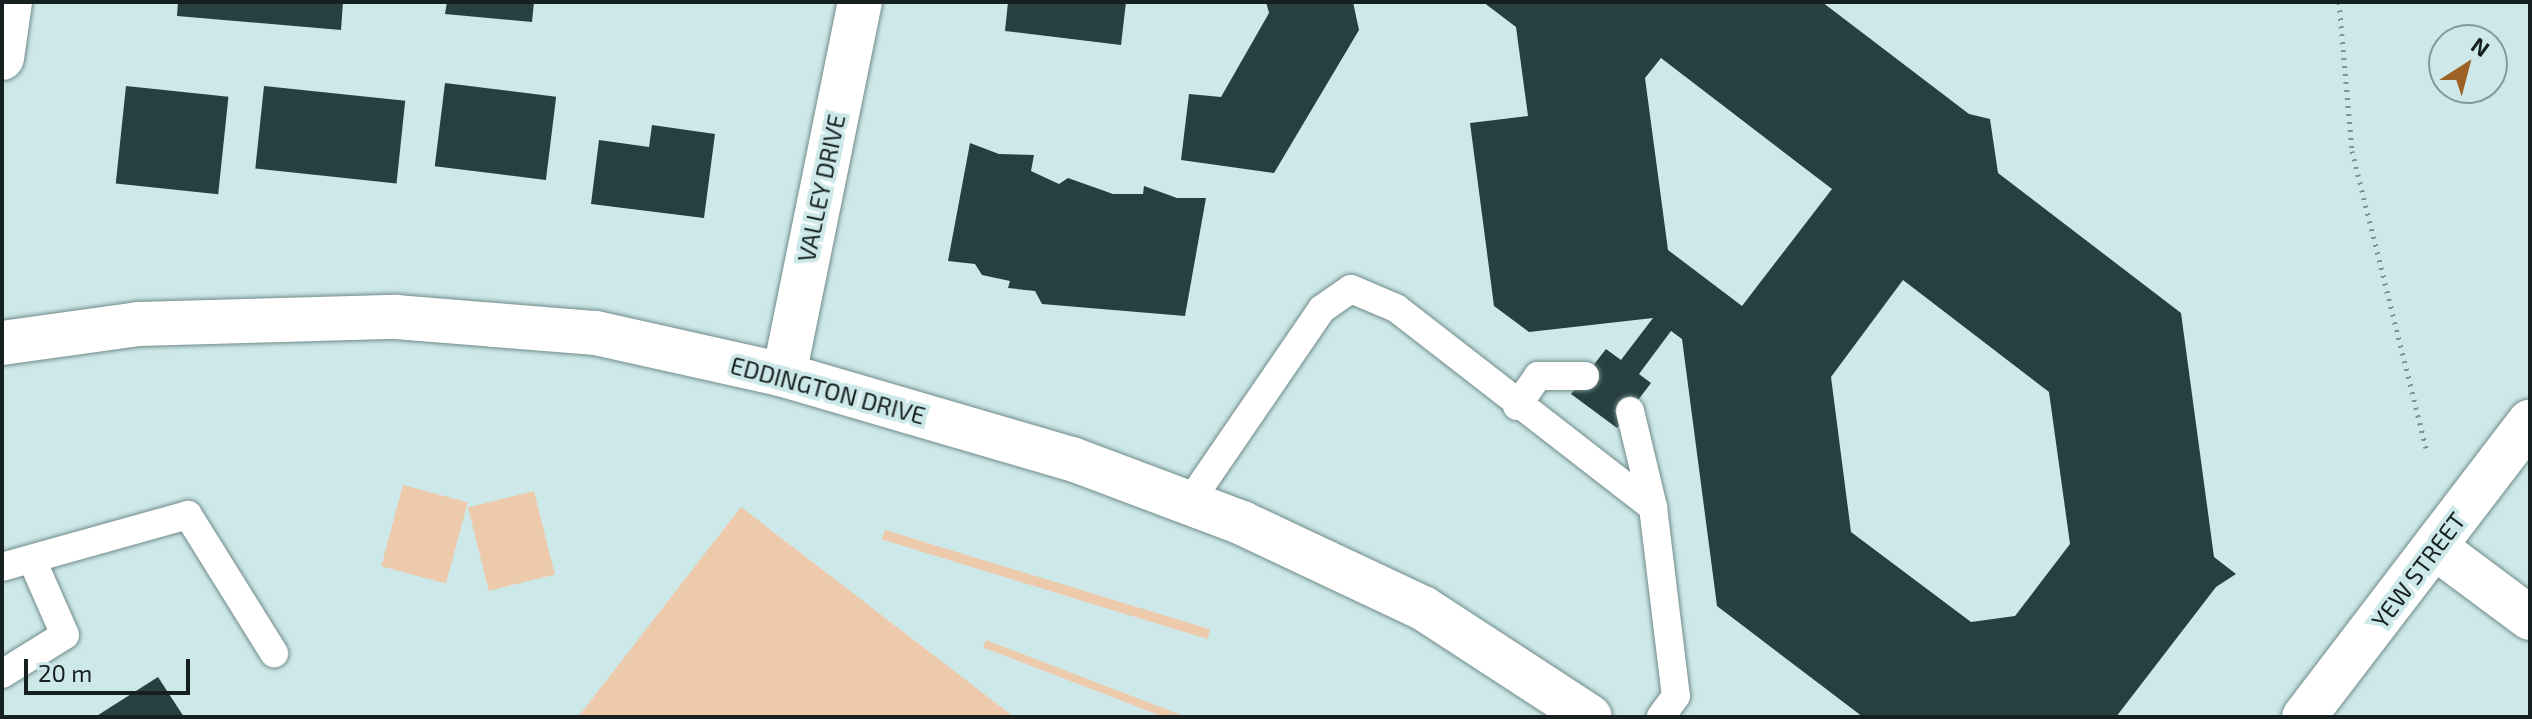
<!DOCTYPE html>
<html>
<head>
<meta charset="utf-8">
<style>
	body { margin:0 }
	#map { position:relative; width:2532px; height:719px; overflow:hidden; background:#cde8e8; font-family:"Exo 2",sans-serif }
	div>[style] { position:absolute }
	.green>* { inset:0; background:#eecaad; transform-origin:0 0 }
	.building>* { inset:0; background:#283f40; transform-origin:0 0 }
	.path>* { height:5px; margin-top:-2.5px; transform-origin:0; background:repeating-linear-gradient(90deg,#809494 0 2px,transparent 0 8px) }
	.roads { filter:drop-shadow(0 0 2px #718a8a) drop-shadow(0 0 2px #718a8a) }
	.lane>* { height:28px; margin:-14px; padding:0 14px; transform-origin:14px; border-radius:14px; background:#fff }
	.street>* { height:44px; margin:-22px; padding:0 22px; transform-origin:22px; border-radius:22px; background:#fff }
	span { translate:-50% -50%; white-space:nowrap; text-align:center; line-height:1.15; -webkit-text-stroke:8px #cde8e8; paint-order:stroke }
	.street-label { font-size:24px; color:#162020 }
	.frame { position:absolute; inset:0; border:4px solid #162020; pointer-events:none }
	.north { position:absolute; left:2428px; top:24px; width:80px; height:80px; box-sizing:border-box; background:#cde8e8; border:2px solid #849898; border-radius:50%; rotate:36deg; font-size:22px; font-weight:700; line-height:32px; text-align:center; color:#162020 }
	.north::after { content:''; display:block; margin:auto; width:28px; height:36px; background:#9e6125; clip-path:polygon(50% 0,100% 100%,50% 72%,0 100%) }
	.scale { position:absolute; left:24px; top:659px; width:166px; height:36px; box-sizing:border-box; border:4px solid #162020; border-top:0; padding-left:10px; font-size:24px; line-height:28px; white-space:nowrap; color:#162020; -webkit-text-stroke:6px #cde8e8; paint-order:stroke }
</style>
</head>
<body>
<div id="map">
	<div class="green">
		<div style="left:403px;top:485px;width:67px;height:84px;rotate:15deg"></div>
		<div style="left:534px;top:491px;width:86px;height:68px;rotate:76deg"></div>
		<div style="clip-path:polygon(741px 507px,1014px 717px,578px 717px)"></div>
		<div style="left:885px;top:530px;width:340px;height:10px;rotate:17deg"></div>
		<div style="left:986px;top:640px;width:216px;height:8px;rotate:21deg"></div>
	</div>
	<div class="building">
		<div style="clip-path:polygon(178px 2px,343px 2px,341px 30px,177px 16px)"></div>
		<div style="clip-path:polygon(447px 2px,534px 2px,532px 22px,445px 14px)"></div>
		<div style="clip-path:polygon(1008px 2px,1126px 2px,1121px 45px,1005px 31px)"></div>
		<div style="clip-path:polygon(1266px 2px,1353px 2px,1359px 30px,1274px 173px,1181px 160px,1189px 94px,1221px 97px,1269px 13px)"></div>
		<div style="clip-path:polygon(evenodd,1483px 2px,1822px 2px,1969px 114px,1990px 119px,1998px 173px,2181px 313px,2214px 557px,2236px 574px,2216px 587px,2116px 717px,1863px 717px,1717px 606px,1682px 339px,1671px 331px,1639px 374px,1651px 383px,1617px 428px,1571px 394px,1606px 349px,1621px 360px,1653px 318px,1529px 332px,1494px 306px,1470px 123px,1528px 116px,1516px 27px,1483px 2px,1661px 58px,1832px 189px,1742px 306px,1668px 250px,1645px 78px,1661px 58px,1483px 2px,1903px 280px,2049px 392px,2070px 544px,2015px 616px,1971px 622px,1851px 532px,1831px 377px,1903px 280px)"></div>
		<div style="left:445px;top:83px;width:112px;height:84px;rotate:7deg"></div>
		<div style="left:126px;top:86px;width:103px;height:98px;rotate:6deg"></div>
		<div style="left:264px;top:86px;width:142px;height:83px;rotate:6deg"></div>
		<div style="clip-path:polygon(652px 125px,715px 134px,704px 218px,591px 204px,599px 140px,649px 147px)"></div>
		<div style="clip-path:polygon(970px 143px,999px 154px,1034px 155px,1031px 171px,1059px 184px,1068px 178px,1113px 194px,1143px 194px,1144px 186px,1177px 198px,1206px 198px,1185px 316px,1042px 304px,1035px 291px,1008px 288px,1010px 281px,982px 275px,975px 264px,948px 261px)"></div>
		<div style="clip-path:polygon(158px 677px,184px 717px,95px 717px)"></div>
	</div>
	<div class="path">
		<div style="left:2339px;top:2px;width:150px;rotate:85deg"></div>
		<div style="left:2352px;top:151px;width:306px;rotate:76deg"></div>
	</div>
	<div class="roads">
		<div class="lane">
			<div style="left:1517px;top:406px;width:37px;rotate:-55deg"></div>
			<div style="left:1538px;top:376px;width:47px"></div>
			<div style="left:1630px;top:411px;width:99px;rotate:76.5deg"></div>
			<div style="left:1189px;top:503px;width:235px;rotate:-55.6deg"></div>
			<div style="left:1322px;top:309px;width:35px;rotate:-35deg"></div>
			<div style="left:1351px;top:289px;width:49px;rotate:22.9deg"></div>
			<div style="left:1396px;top:308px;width:325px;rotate:37.8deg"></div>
			<div style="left:1653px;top:507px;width:190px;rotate:83.1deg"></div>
			<div style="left:1676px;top:696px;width:26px;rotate:126deg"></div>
			<div style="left:2px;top:567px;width:193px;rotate:-15.6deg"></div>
			<div style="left:188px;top:515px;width:163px;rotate:58.1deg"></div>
			<div style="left:2px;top:674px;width:74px;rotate:-31.8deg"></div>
			<div style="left:65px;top:635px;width:82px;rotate:-113.7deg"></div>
		</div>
		<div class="street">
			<div style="left:2px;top:58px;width:57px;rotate:-81.9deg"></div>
			<div style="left:2px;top:343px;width:138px;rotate:-7.9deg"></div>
			<div style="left:139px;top:324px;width:257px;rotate:-1.6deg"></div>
			<div style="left:396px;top:317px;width:201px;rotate:4.6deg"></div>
			<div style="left:596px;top:333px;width:193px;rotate:12.6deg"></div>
			<div style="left:784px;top:375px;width:300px;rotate:16.3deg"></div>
			<div style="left:1072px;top:459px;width:182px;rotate:20.6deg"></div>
			<div style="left:1242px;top:523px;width:200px;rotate:25.2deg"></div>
			<div style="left:1423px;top:608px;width:199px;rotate:33.1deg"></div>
			<div style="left:784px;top:375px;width:381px;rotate:-78.5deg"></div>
			<div style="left:2436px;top:548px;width:117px;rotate:36.7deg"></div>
			<div style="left:2304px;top:717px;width:372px;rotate:-52.6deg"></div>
		</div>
	</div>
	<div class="street-label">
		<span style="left:821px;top:188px;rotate:-78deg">VALLEY DRIVE</span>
		<span style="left:828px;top:390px;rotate:15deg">EDDINGTON DRIVE</span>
		<span style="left:2418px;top:570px;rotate:-53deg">YEW STREET</span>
	</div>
	<div class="frame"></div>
	<div class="north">N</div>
	<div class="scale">20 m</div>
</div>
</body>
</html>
